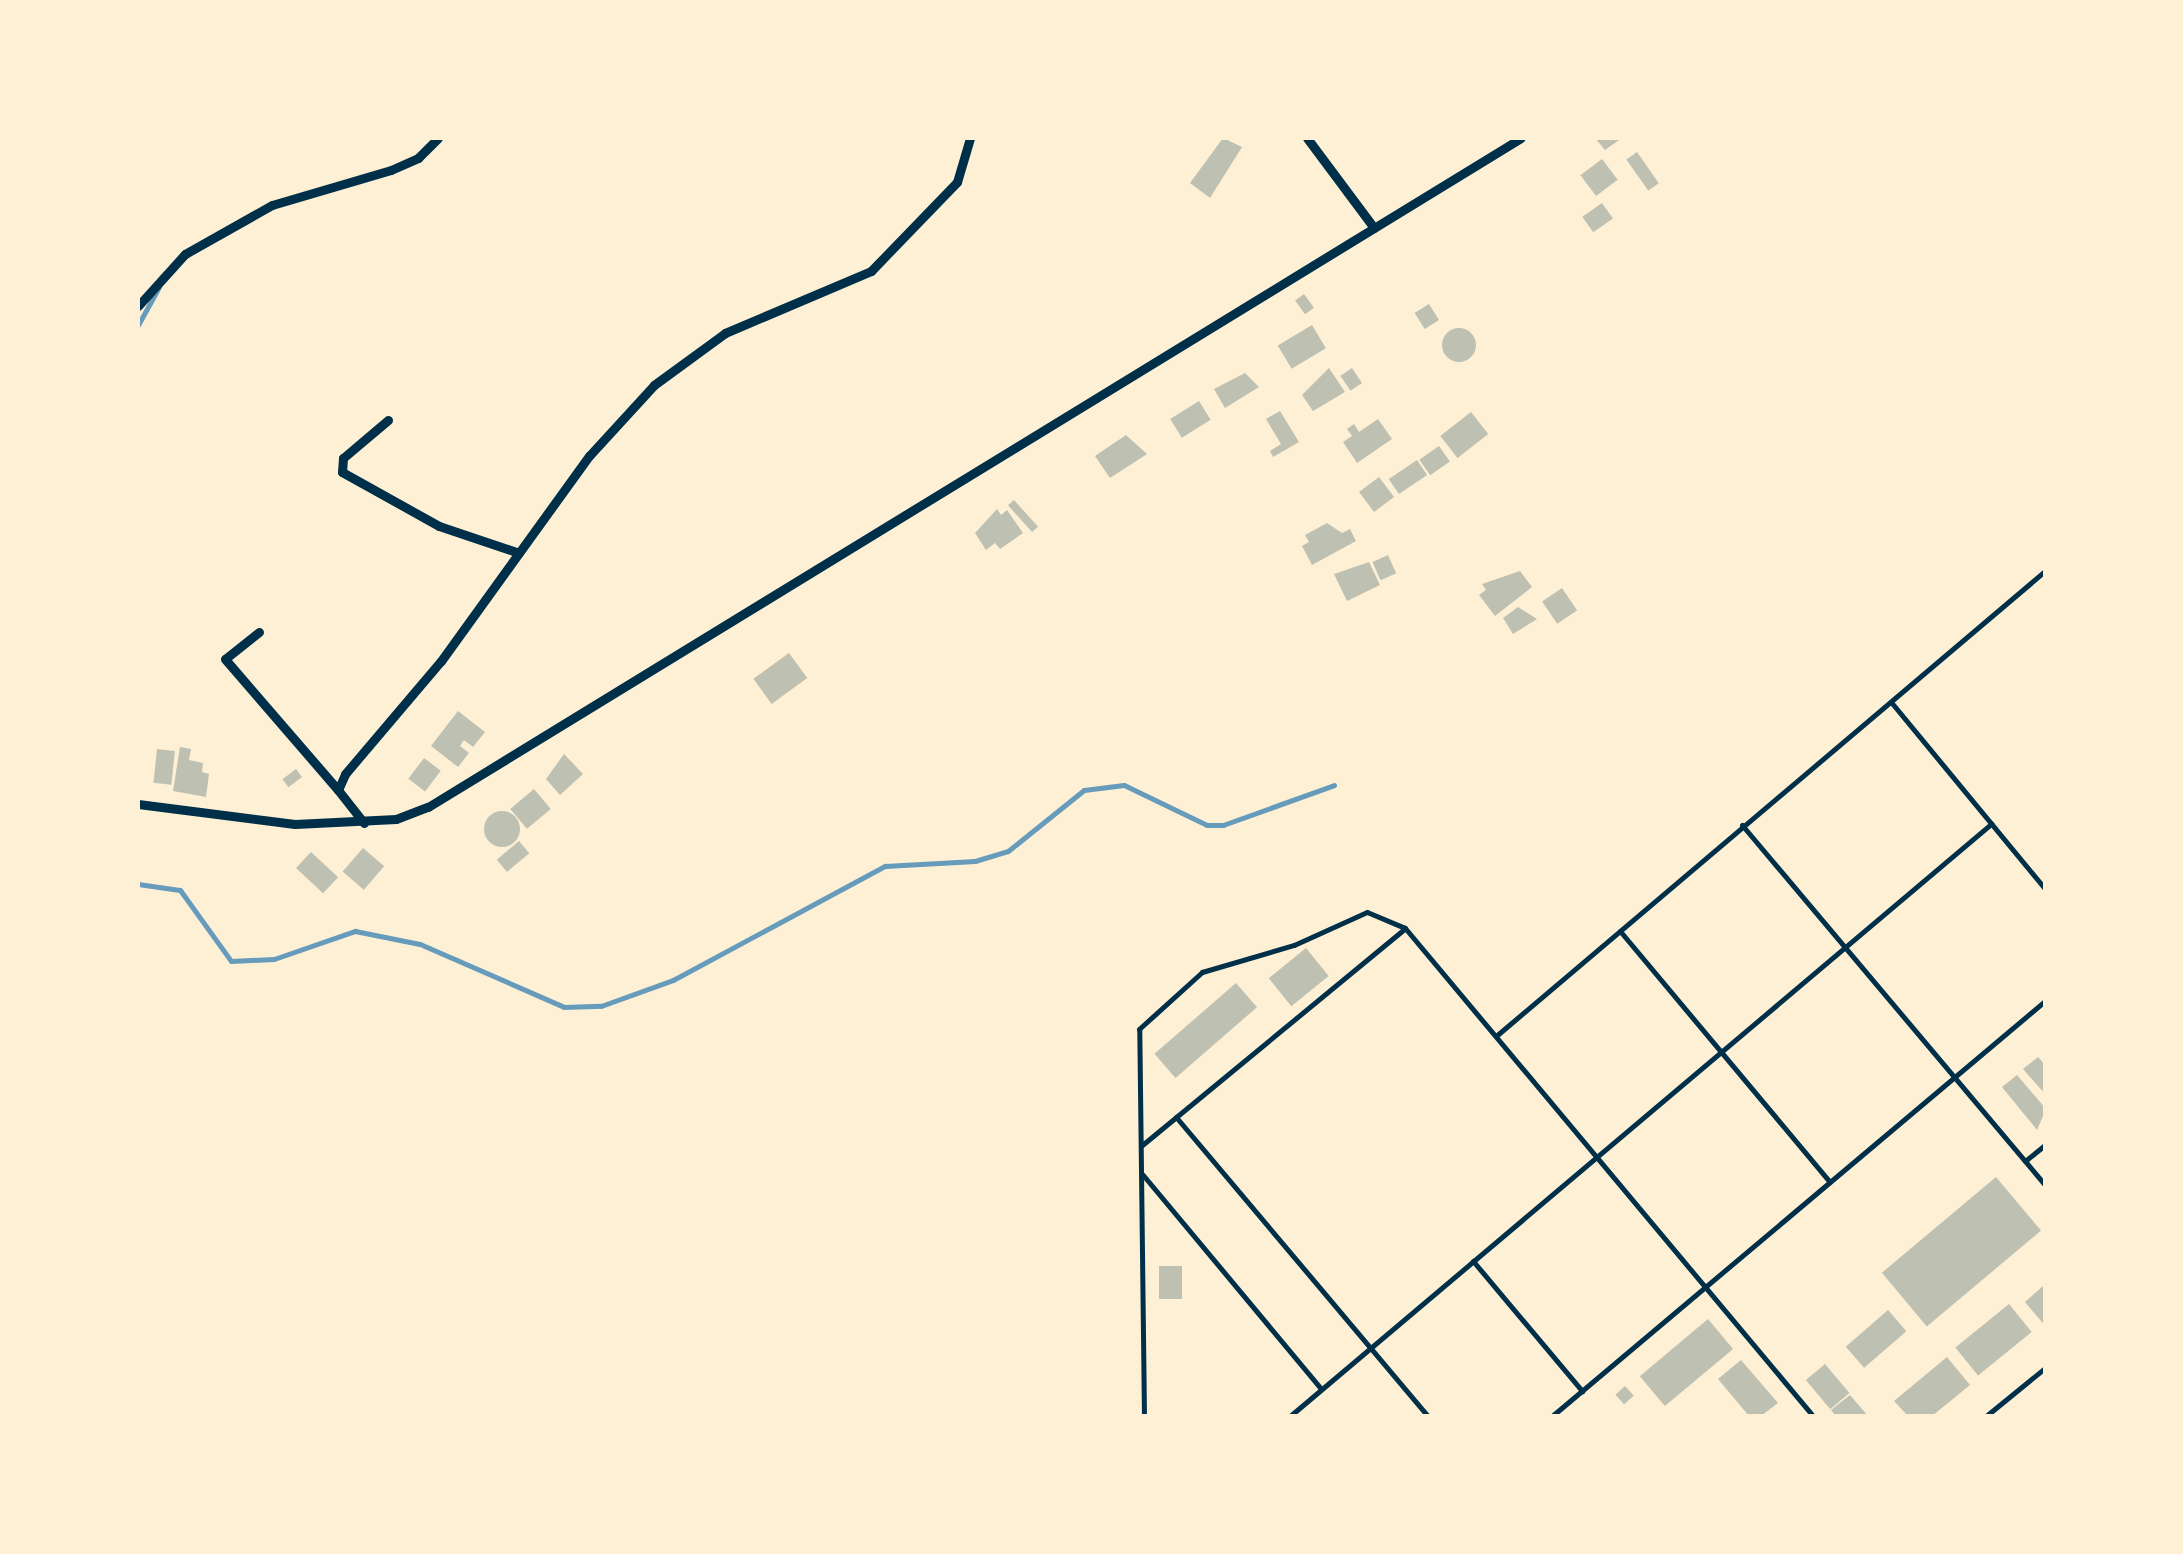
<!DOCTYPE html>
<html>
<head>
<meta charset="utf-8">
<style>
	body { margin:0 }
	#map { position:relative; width:2183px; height:1554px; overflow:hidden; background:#fdf0d5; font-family:Raleway,sans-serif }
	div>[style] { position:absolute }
	.stream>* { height:5px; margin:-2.5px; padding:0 2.5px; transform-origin:2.5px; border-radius:2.5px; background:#669bbc }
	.building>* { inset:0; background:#bec0b2; transform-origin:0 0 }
	.round { border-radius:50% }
	.service>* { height:5px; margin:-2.5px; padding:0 2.5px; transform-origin:2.5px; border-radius:2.5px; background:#003049 }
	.minor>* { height:9px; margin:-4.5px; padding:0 4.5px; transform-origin:4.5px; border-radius:4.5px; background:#003049 }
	span { translate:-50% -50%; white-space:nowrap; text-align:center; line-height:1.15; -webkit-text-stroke:9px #fdf0d5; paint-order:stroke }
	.frame { position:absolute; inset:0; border:140px solid #fdf0d5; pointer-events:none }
</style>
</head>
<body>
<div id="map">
	<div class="stream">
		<div style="left:138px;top:325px;width:43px;rotate:-61.1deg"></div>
		<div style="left:138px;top:884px;width:42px;rotate:8.1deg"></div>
		<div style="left:180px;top:890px;width:87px;rotate:54.3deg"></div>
		<div style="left:231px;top:961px;width:43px;rotate:-2.7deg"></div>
		<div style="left:274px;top:959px;width:86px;rotate:-19.1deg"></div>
		<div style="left:355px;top:931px;width:66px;rotate:11.3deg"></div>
		<div style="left:420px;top:944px;width:157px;rotate:23.6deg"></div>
		<div style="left:564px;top:1007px;width:37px;rotate:-2deg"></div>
		<div style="left:601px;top:1006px;width:77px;rotate:-19.9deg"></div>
		<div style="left:673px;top:980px;width:241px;rotate:-28.3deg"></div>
		<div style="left:885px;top:866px;width:90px;rotate:-3.2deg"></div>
		<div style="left:975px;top:861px;width:34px;rotate:-17deg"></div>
		<div style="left:1008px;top:851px;width:97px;rotate:-38.8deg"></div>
		<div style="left:1084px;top:790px;width:40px;rotate:-7.1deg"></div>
		<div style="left:1124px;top:785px;width:92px;rotate:25.7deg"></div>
		<div style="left:1207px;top:825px;width:16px"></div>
		<div style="left:1223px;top:825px;width:118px;rotate:-19.8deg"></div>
	</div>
	<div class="building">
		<div style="clip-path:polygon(1223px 138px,1242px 147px,1210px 198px,1190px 183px)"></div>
		<div style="clip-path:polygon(1595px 138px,1622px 138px,1605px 150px)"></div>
		<div style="left:1637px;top:152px;width:38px;height:13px;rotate:55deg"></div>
		<div style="left:1602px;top:159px;width:26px;height:27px;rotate:53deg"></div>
		<div style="left:1602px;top:203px;width:19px;height:24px;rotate:55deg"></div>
		<div style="left:1304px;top:294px;width:17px;height:11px;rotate:54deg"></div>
		<div style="left:1429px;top:304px;width:19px;height:17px;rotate:58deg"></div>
		<div style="left:1312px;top:325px;width:27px;height:40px;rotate:59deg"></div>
		<div class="round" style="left:1442px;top:328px;width:34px;height:34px"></div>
		<div style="clip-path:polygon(1329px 368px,1345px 392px,1313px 411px,1302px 395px)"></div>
		<div style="left:1352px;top:368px;width:18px;height:14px;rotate:56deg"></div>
		<div style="clip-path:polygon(1245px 373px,1259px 387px,1225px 408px,1214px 389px)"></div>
		<div style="left:1199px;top:401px;width:22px;height:34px;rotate:58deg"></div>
		<div style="clip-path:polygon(1280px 411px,1299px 442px,1273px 457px,1270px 451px,1281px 444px,1266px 419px)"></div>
		<div style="left:1471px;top:412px;width:28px;height:39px;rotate:52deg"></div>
		<div style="clip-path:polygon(1378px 419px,1392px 439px,1357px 463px,1343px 442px,1352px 436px,1347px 429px,1354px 424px,1359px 432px)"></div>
		<div style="clip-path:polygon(1126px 435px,1147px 454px,1110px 478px,1095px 456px)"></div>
		<div style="left:1439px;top:446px;width:19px;height:24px;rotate:55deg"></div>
		<div style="left:1417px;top:460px;width:18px;height:34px;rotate:56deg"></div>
		<div style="left:1379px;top:477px;width:25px;height:25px;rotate:53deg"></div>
		<div style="left:1014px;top:500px;width:36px;height:8px;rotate:48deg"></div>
		<div style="clip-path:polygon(997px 509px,1001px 515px,1007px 510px,1023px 533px,1000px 549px,995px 543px,986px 550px,975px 533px)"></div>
		<div style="clip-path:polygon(1327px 523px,1342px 533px,1350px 529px,1356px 541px,1312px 565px,1302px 546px,1309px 542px,1305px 535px)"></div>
		<div style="left:1388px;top:555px;width:20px;height:17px;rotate:66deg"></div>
		<div style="clip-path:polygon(1369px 562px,1380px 585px,1347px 601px,1334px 574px)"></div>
		<div style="clip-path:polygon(1520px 571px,1532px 587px,1495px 616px,1479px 595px,1486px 590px,1482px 584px)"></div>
		<div style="left:1562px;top:588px;width:27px;height:24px;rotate:56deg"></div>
		<div style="clip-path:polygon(1518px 607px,1537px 619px,1513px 634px,1503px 618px)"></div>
		<div style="left:789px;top:653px;width:31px;height:44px;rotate:54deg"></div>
		<div style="clip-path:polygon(458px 711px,485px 732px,473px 747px,464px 740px,460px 746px,469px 753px,458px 767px,431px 746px)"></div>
		<div style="clip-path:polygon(180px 747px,191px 749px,189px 760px,203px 763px,202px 772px,209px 774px,206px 797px,173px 791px)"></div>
		<div style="left:157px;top:749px;width:18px;height:34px;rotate:6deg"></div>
		<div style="clip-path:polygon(564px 754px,583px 774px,560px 795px,546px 779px)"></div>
		<div style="left:424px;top:758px;width:21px;height:26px;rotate:37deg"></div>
		<div style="left:296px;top:769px;width:10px;height:17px;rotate:53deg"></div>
		<div style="left:534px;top:789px;width:26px;height:31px;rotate:50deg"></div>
		<div class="round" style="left:484px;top:811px;width:36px;height:36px"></div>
		<div style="left:519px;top:841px;width:16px;height:29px;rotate:50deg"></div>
		<div style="left:363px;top:848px;width:28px;height:31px;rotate:41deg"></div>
		<div style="left:311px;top:852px;width:37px;height:22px;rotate:43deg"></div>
		<div style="left:1306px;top:948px;width:36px;height:48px;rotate:51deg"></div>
		<div style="left:1236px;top:983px;width:32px;height:108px;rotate:49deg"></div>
		<div style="clip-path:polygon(2038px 1057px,2046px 1066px,2046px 1095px,2023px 1069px)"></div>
		<div style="clip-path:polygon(2017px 1075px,2046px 1109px,2037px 1130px,2002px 1087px)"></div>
		<div style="left:1996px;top:1177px;width:70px;height:149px;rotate:50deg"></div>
		<div style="left:1159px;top:1266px;width:23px;height:33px"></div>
		<div style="clip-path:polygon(2043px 1286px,2046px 1290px,2046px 1327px,2025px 1302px)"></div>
		<div style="left:2009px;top:1304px;width:36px;height:69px;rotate:51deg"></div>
		<div style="left:1888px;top:1310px;width:28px;height:56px;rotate:49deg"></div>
		<div style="left:1708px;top:1319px;width:39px;height:89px;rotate:50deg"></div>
		<div style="clip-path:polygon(1947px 1357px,1970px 1385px,1932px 1416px,1908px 1416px,1894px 1401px)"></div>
		<div style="clip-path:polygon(1741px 1360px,1778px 1403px,1761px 1416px,1749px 1416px,1718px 1379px)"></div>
		<div style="left:1825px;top:1364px;width:38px;height:25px;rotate:50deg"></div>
		<div style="left:1625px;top:1386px;width:13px;height:13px;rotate:48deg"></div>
		<div style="clip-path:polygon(1850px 1395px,1868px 1416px,1836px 1416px,1831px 1410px)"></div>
	</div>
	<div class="service">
		<div style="left:1891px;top:702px;width:244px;rotate:50.5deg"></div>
		<div style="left:1742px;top:825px;width:472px;rotate:49.9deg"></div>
		<div style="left:1620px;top:931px;width:327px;rotate:50.1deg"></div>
		<div style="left:1496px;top:1036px;width:721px;rotate:-40.27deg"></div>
		<div style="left:1176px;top:1117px;width:391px;rotate:49.9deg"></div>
		<div style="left:1141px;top:1146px;width:342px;rotate:-39.5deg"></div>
		<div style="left:2025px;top:1161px;width:27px;rotate:-39deg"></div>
		<div style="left:1143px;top:1175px;width:278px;rotate:50.2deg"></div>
		<div style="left:1473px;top:1261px;width:170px;rotate:50deg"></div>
		<div style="left:1144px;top:1416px;width:387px;rotate:-90.7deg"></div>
		<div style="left:1139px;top:1029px;width:85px;rotate:-42.1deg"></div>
		<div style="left:1202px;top:972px;width:96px;rotate:-16.4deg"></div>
		<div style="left:1294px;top:945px;width:80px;rotate:-24.3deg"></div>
		<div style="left:1367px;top:912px;width:41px;rotate:22.8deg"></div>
		<div style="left:1405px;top:928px;width:636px;rotate:50.1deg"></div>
		<div style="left:1290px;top:1416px;width:918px;rotate:-40.18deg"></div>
		<div style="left:1552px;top:1416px;width:646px;rotate:-40.1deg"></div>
		<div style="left:1986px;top:1416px;width:77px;rotate:-39.2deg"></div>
	</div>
	<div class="minor">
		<div style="left:1307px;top:138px;width:112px;rotate:53.3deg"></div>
		<div style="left:138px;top:306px;width:70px;rotate:-47.9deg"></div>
		<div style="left:185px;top:254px;width:100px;rotate:-29.4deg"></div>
		<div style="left:272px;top:205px;width:124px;rotate:-16.4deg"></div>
		<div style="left:391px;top:170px;width:30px;rotate:-24deg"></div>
		<div style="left:418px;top:158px;width:28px;rotate:-45deg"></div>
		<div style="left:388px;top:420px;width:59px;rotate:139.8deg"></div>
		<div style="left:343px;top:458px;width:14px;rotate:94deg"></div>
		<div style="left:342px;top:472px;width:111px;rotate:29.1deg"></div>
		<div style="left:439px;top:526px;width:84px;rotate:18.6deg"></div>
		<div style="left:259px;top:632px;width:43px;rotate:141.5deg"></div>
		<div style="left:225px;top:659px;width:173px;rotate:49.2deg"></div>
		<div style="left:138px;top:804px;width:158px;rotate:7.3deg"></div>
		<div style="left:295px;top:824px;width:101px;rotate:-2.8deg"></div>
		<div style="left:396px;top:819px;width:34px;rotate:-21deg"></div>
		<div style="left:428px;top:807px;width:1281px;rotate:-31.47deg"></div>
		<div style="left:364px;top:823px;width:42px;rotate:-128.2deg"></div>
		<div style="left:338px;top:790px;width:17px;rotate:-66deg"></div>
		<div style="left:345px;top:774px;width:148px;rotate:-49.7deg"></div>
		<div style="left:441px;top:661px;width:253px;rotate:-54.2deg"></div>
		<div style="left:589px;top:456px;width:96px;rotate:-47.5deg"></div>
		<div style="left:654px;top:385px;width:88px;rotate:-36.2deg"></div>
		<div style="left:725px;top:333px;width:159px;rotate:-23deg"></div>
		<div style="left:871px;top:271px;width:124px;rotate:-46deg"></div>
		<div style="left:957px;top:182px;width:46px;rotate:-73.5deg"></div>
	</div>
	<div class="frame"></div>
</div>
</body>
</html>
